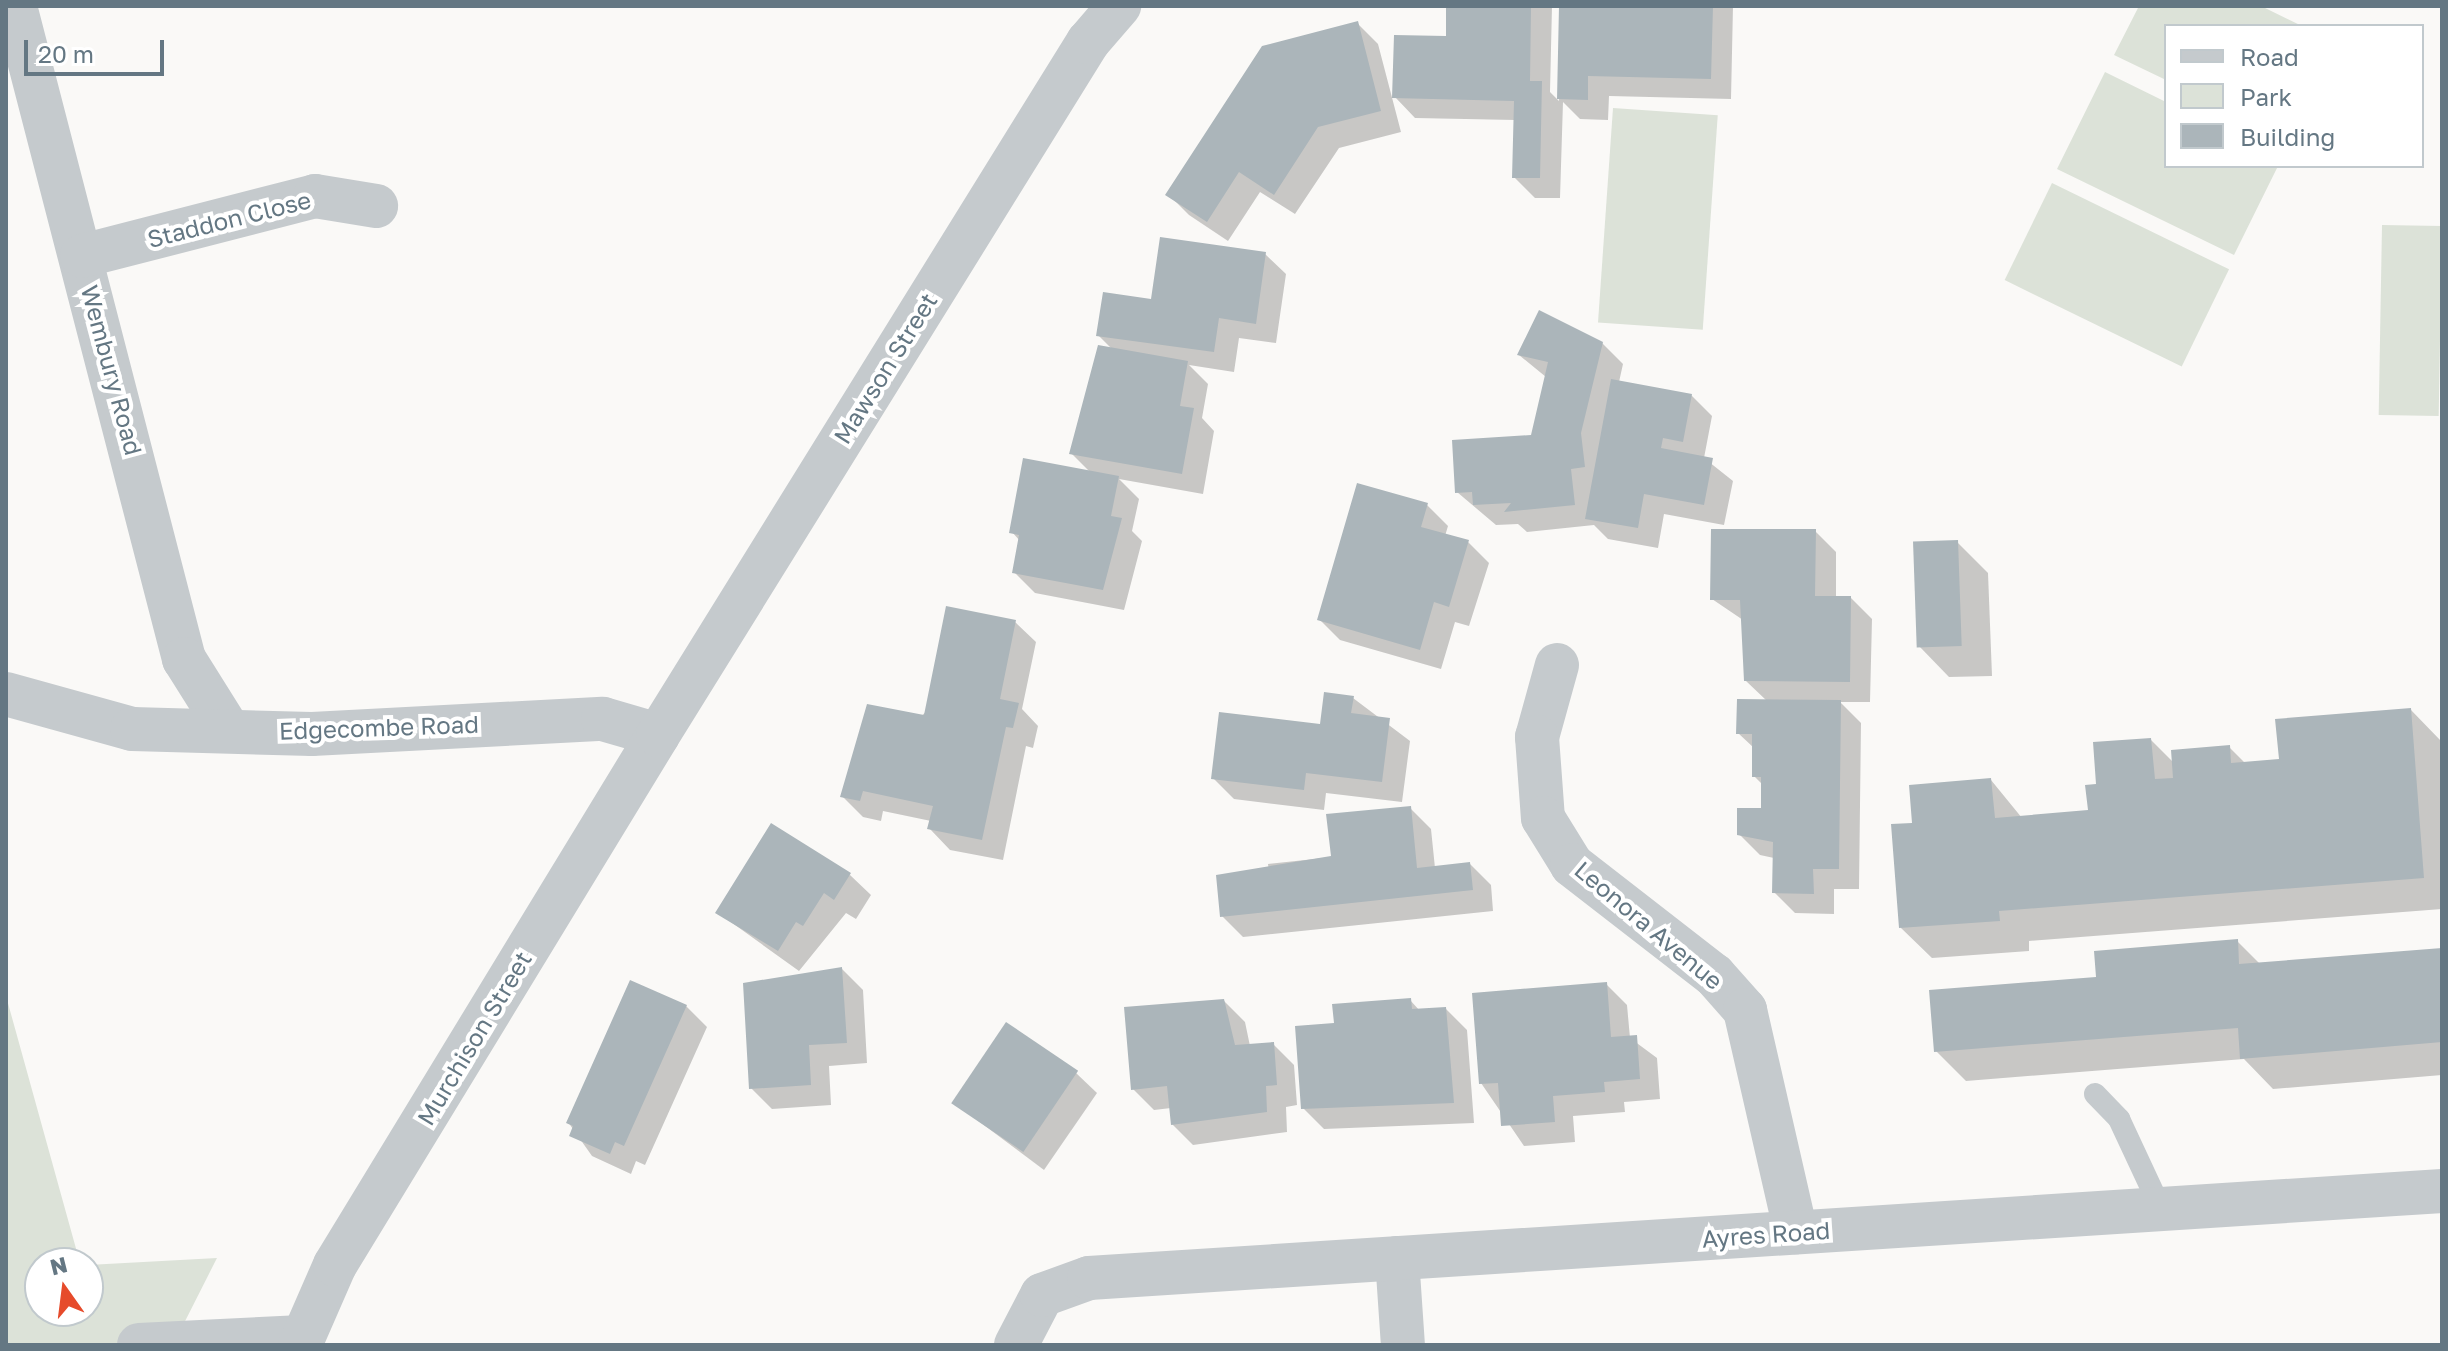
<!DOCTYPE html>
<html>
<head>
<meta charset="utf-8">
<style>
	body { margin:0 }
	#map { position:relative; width:2448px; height:1351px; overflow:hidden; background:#faf9f7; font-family:"Golos Text",sans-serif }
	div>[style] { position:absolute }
	.green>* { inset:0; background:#dce2d8; transform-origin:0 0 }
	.shadow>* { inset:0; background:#0003 }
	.building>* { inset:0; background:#abb5ba; transform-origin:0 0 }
	.lane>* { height:22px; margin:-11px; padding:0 11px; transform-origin:11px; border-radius:11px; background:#c5cacd }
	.street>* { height:44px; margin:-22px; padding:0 22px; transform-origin:22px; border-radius:22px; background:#c5cacd }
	span { translate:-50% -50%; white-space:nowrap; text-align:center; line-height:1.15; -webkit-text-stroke:8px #fff; paint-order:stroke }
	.street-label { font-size:24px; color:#647783 }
	.frame { position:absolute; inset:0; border:8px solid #647783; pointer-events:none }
	.legend { position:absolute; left:2164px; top:24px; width:260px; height:144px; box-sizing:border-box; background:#fff; border:2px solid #c1c9cd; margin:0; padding:10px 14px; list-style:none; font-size:24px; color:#647783 }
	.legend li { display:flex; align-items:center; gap:16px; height:40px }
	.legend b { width:40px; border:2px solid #c1c9cd }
	.north { position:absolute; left:24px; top:1247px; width:80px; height:80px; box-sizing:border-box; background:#fff; border:2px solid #c1c9cd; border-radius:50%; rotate:346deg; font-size:22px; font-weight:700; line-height:32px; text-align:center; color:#647783 }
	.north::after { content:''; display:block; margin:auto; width:28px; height:36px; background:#e64b2b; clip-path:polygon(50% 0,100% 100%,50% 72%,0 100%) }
	.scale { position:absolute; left:24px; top:40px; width:140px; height:36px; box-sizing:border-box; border:4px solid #647783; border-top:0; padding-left:10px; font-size:24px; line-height:28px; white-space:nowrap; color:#647783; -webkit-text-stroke:6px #fff; paint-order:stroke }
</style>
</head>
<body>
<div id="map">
	<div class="green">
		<div style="clip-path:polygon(2139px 6px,2261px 6px,2302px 26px,2166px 26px,2166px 80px,2114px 55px)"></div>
		<div style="clip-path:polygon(2105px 72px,2166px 102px,2166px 166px,2278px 166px,2234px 255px,2057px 169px)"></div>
		<div style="left:1613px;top:108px;width:105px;height:215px;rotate:4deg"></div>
		<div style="left:2052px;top:183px;width:197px;height:108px;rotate:26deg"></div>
		<div style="left:2382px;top:225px;width:60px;height:190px;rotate:1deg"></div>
		<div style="clip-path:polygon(6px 996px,80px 1263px,40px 1263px,40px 1311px,88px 1311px,88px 1265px,217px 1258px,173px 1345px,6px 1345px)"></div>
	</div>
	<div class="shadow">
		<div style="clip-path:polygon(1448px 6px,1552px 6px,1550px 92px,1559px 101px,1561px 6px,1733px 6px,1731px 99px,1609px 96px,1608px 120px,1580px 119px,1563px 102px,1560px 198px,1535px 198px,1514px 177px,1515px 120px,1415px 118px,1395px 97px,1448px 38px)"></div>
		<div style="clip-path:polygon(1357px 23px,1378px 44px,1401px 132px,1339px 148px,1295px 214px,1260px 192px,1228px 241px,1189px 215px,1168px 194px)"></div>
		<div style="clip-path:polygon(1265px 254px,1286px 274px,1276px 343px,1239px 338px,1234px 372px,1189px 365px,1208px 384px,1202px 418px,1214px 431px,1203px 494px,1119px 479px,1139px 499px,1132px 531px,1142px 541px,1124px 610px,1035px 593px,1014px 572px,1020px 541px,1012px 532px,1091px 473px,1071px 453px,1113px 350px,1098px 335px,1153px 301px)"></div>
		<div style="clip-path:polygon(1602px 343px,1623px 364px,1619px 382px,1691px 395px,1712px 416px,1704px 458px,1733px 481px,1724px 525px,1664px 514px,1658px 548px,1608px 539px,1594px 525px,1527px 532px,1518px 524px,1496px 525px,1457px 492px,1533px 436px,1546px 377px,1519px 355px)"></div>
		<div style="clip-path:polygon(1427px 505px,1448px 526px,1445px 536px,1468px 542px,1489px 563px,1469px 626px,1455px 622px,1441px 669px,1340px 640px,1319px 619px)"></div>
		<div style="clip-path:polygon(1815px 531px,1836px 552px,1836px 598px,1851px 598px,1872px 619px,1870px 702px,1840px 702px,1861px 723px,1859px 889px,1834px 889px,1834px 914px,1795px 913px,1774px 892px,1774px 858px,1760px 855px,1739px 834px,1763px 810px,1763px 785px,1754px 776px,1754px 748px,1738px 733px,1767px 701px,1746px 681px,1743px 620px,1712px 599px)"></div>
		<div style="clip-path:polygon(1957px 542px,1988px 573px,1992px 676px,1949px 677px,1919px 646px)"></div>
		<div style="clip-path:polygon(1015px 622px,1036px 642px,1022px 709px,1038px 726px,1033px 748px,1026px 746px,1003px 860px,950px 850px,930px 829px,931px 821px,883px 811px,881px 821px,863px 817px,842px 796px)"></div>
		<div style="clip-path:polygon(1353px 698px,1410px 741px,1402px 802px,1326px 793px,1324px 810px,1234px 799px,1213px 778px,1322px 726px)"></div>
		<div style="clip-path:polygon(2411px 710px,2441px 741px,2442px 909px,2029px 941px,2029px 951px,1932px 958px,1901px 928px,1914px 825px,1991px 780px,2022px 818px,2090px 812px,2098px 786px,2151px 740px,2174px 763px,2229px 747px,2246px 764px,2281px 761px)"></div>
		<div style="clip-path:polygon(1410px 808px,1431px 829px,1435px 868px,1470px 864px,1491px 885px,1493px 911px,1243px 937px,1222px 916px,1269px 872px,1268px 864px,1333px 857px)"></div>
		<div style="clip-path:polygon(850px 875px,871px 895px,856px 919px,846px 913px,799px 971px,717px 912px)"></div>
		<div style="clip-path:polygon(2237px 941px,2260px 964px,2442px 950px,2442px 1075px,2273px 1089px,2244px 1059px,1966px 1081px,1936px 1051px)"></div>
		<div style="clip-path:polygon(842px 969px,863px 990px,867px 1063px,829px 1066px,831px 1105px,772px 1109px,751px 1088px)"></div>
		<div style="clip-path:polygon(1606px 984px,1627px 1005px,1630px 1038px,1657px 1058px,1660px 1099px,1624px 1102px,1625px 1112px,1573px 1116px,1575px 1142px,1524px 1146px,1481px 1083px)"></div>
		<div style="clip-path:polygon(1410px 1000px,1420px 1011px,1446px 1009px,1467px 1030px,1474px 1123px,1324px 1129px,1303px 1108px,1336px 1025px)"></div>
		<div style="clip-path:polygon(1224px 1001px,1245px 1022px,1250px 1046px,1273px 1044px,1294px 1065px,1297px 1105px,1286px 1107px,1287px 1132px,1193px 1145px,1172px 1124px,1171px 1108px,1154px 1110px,1133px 1089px)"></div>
		<div style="clip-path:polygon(686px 1006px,707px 1027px,645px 1165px,636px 1161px,631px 1174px,592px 1156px,568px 1122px)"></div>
		<div style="clip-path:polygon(1076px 1073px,1097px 1093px,1044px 1170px,953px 1102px)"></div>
	</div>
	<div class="building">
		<div style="clip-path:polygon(1446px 6px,1531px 6px,1530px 81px,1542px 81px,1540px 178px,1512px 178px,1514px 101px,1392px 98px,1394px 35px,1446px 36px)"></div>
		<div style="clip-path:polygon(1559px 6px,1713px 6px,1711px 79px,1588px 76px,1588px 100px,1557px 99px)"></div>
		<div style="clip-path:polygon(1358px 21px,1381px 111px,1318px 127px,1274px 195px,1239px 172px,1207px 222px,1165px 195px,1262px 46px)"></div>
		<div style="clip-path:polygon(1160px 237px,1266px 252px,1256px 324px,1219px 318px,1214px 352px,1096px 336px,1103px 292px,1151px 299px)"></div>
		<div style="clip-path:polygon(1539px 310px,1603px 342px,1581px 433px,1585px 467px,1571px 469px,1575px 505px,1504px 512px,1511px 503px,1473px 505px,1472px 492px,1455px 493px,1452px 440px,1531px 435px,1548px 362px,1517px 355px)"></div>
		<div style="clip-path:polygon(1098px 345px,1188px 361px,1180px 406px,1194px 408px,1182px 474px,1069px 454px)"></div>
		<div style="clip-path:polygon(1611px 379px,1692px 394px,1683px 442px,1663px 438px,1661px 448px,1713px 458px,1704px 505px,1644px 494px,1638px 528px,1585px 519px)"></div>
		<div style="clip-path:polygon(1023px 458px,1119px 476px,1111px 516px,1122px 518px,1103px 590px,1012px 573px,1019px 535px,1009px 533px)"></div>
		<div style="clip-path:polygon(1357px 483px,1428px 503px,1421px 527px,1469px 540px,1449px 607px,1434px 602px,1420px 650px,1317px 620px)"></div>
		<div style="clip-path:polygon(1711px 529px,1816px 529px,1815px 596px,1851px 596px,1850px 682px,1744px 681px,1740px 600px,1710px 600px)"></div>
		<div style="left:1958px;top:540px;width:106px;height:45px;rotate:88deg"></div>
		<div style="clip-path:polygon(946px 606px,1016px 620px,1000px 699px,1019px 703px,1013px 728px,1006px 727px,982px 840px,927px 829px,933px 806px,863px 791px,860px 801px,840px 797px,867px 704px,924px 715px)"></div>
		<div style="clip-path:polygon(1324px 692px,1354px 696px,1351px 713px,1390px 718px,1382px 782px,1306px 773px,1304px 790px,1211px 779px,1219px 712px,1320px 724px)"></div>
		<div style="clip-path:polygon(1737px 699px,1841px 700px,1839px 869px,1813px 869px,1814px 894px,1772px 893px,1773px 842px,1737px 835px,1737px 808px,1761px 808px,1761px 777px,1752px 777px,1752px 734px,1736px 734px)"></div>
		<div style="clip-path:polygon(2411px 708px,2424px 878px,1999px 911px,2000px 921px,1899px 928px,1891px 824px,1912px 823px,1909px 785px,1991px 778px,1995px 818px,2088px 810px,2085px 785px,2096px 784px,2093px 742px,2151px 738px,2155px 779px,2173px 778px,2171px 750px,2230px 745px,2231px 763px,2279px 759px,2275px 719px)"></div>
		<div style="clip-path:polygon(1411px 806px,1417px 868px,1470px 862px,1473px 890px,1220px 917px,1216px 875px,1331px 856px,1326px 814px)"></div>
		<div style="clip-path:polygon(771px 823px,851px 873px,834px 900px,824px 893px,803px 926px,796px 922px,778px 951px,715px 913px)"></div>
		<div style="clip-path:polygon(2238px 939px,2239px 964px,2442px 948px,2442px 1042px,2240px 1059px,2238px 1028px,1934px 1052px,1929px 990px,2096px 977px,2094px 951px)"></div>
		<div style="clip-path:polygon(842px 967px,847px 1043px,809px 1045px,811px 1085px,749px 1089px,743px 983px)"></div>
		<div style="clip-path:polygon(630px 980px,687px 1005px,624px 1146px,615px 1142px,610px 1154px,569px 1136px,573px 1126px,566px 1123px)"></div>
		<div style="clip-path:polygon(1607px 982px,1611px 1037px,1637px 1035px,1640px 1079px,1604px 1082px,1605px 1092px,1553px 1096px,1555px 1122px,1501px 1126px,1498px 1083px,1479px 1084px,1472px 993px)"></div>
		<div style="clip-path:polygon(1411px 998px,1412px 1009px,1446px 1007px,1454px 1103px,1301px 1109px,1295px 1026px,1334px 1023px,1332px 1004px)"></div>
		<div style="clip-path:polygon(1224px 999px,1235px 1045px,1274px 1042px,1277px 1085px,1266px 1086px,1267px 1112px,1171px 1125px,1167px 1086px,1131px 1090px,1124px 1007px)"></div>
		<div style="left:1006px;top:1022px;width:87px;height:98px;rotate:34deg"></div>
	</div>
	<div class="lane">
		<div style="left:2095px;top:1094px;width:35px;rotate:46deg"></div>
		<div style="left:2119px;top:1119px;width:99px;rotate:65deg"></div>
	</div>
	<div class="street">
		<div style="left:15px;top:6px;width:675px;rotate:75.49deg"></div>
		<div style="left:184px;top:659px;width:79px;rotate:57.9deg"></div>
		<div style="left:82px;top:256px;width:241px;rotate:-14.4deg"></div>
		<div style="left:315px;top:196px;width:62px;rotate:9.3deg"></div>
		<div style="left:1557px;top:665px;width:75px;rotate:105.5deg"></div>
		<div style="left:1537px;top:737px;width:81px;rotate:85.8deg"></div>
		<div style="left:1543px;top:818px;width:55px;rotate:58.3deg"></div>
		<div style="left:1572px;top:865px;width:180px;rotate:37.8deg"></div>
		<div style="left:1714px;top:975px;width:47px;rotate:48.5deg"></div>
		<div style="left:1745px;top:1010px;width:228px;rotate:77.1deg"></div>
		<div style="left:6px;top:694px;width:131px;rotate:15.5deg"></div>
		<div style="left:132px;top:729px;width:180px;rotate:1.6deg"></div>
		<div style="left:312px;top:734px;width:291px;rotate:-3deg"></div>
		<div style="left:603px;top:719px;width:57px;rotate:16.2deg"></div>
		<div style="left:1397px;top:1258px;width:87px;rotate:86.1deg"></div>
		<div style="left:139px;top:1345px;width:163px;rotate:-2.8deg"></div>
		<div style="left:300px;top:1345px;width:87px;rotate:-66.4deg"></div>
		<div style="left:335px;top:1265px;width:621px;rotate:-58.64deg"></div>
		<div style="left:658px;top:735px;width:816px;rotate:-58.18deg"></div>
		<div style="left:1088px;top:42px;width:48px;rotate:-49.3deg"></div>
		<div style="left:1016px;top:1345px;width:56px;rotate:-62.5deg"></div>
		<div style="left:1042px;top:1295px;width:50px;rotate:-19.9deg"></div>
		<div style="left:1089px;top:1278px;width:1356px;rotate:-3.68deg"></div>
	</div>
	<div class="street-label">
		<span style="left:229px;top:219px;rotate:-14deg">Staddon Close</span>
		<span style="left:885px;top:368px;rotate:-58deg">Mawson Street</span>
		<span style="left:112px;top:370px;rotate:75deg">Wembury Road</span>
		<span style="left:379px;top:727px;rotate:-2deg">Edgecombe Road</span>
		<span style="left:1649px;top:925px;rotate:40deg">Leonora Avenue</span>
		<span style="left:474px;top:1038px;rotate:-59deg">Murchison Street</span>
		<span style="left:1766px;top:1234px;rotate:-4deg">Ayres Road</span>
	</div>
	<div class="frame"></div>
	<ul class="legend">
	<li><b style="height:10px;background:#c5cacd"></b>Road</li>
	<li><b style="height:22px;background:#dce2d8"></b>Park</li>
	<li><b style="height:22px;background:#abb5ba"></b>Building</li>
	</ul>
	<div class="north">N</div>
	<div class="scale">20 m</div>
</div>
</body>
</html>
